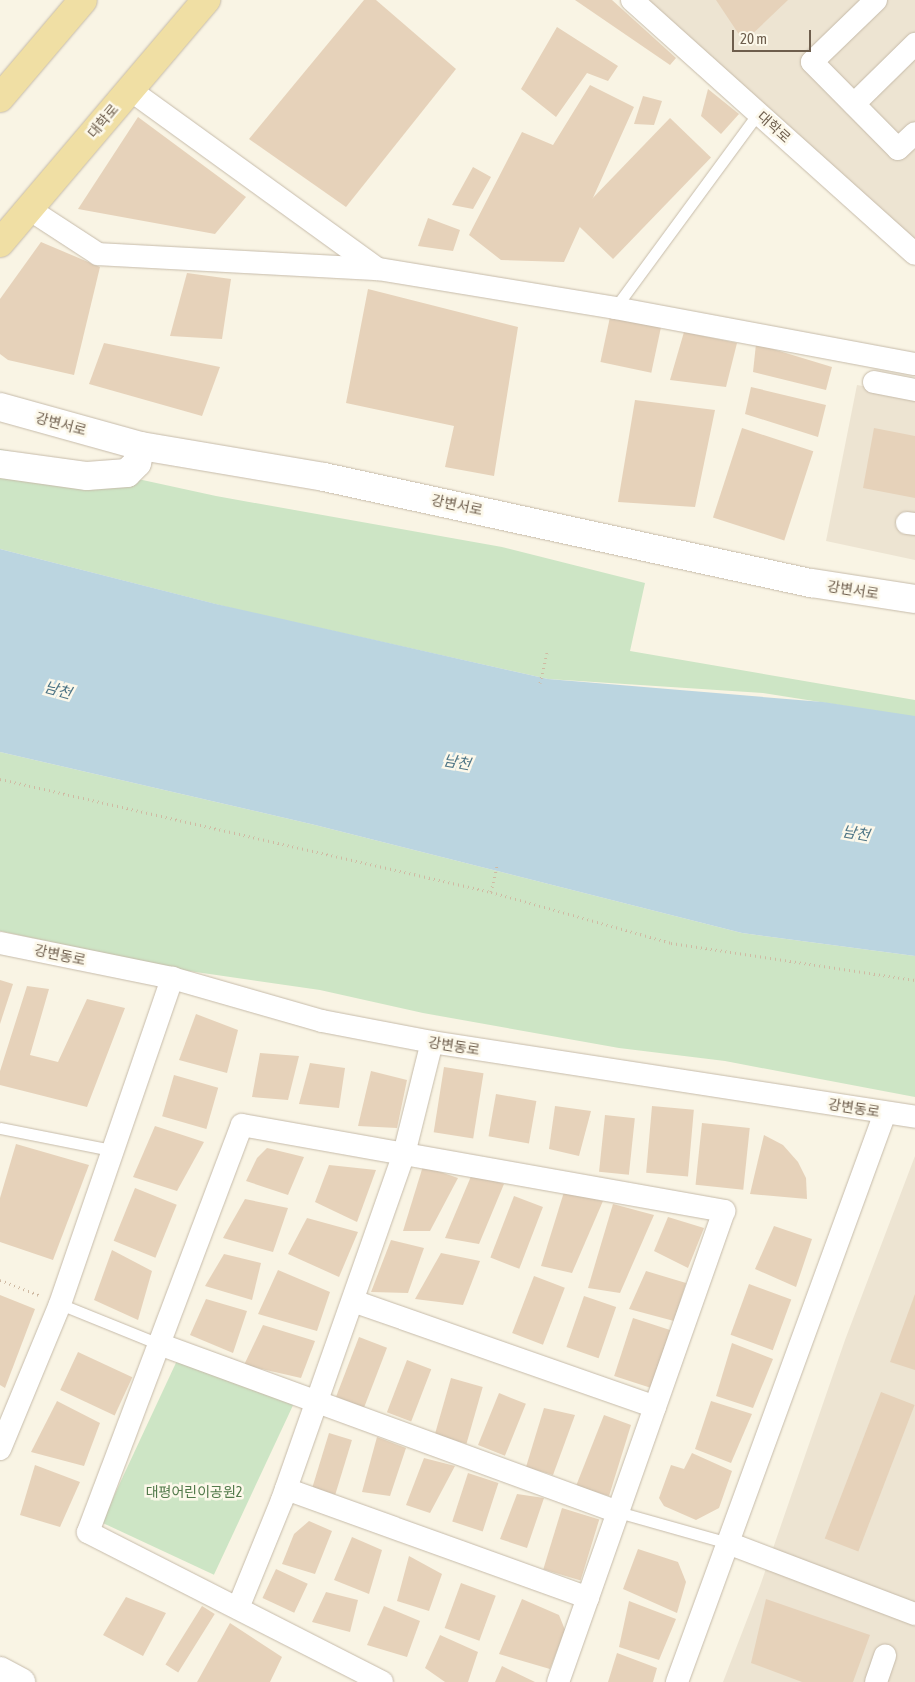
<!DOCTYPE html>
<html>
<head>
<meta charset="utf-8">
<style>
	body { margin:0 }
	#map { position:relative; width:915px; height:1682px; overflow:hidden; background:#f9f4e4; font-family:"Asap Condensed","Noto Sans KR",sans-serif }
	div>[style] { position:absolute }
	.residential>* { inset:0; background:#ede4d2 }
	.green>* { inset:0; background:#cde5c5; transform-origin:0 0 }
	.water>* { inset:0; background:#bbd5e0 }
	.building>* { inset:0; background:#e6d2ba; transform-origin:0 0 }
	.path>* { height:3px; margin-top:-1.5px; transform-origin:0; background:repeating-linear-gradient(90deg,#cfbaa3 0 1px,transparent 0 5px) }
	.roads { filter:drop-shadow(0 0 1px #c6bbaa) drop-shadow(0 0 1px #c6bbaa) }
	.lane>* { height:11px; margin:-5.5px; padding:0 5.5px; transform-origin:5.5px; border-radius:5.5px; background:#fff }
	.street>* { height:22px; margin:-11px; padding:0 11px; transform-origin:11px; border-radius:11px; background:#fff }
	.secondary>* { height:28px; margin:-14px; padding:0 14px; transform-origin:14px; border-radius:14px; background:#fff }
	.primary>* { height:28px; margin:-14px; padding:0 14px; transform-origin:14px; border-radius:14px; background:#f0dfa4 }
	span { translate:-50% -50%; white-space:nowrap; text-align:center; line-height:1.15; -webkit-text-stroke:5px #fcf8ea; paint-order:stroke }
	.street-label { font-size:14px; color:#6e5e4d }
	.park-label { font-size:14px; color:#51794a }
	.water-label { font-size:15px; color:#4d7485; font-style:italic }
	.scale { position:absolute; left:732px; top:30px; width:79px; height:22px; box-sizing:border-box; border:2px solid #6e5e4d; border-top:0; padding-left:6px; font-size:15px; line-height:18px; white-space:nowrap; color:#6e5e4d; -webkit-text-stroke:4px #fcf8ea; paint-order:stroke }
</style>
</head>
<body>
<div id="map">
	<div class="residential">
		<div style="clip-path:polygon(621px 0,915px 0,915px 257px,752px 115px)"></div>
		<div style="clip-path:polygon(857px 385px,915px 395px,915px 560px,826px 541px)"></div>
		<div style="clip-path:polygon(915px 1156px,915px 1682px,723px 1682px,760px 1586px,845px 1340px)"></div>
	</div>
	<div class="green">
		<div style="clip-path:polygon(0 449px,216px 496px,502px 547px,645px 583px,630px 651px,915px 700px,915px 717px,763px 693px,548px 679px,235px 609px,0 549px)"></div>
		<div style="clip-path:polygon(0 752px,315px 825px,742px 933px,915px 956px,915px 1097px,725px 1061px,619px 1048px,423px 1013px,320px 990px,182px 970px,0 931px)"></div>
		<div style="left:181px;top:1352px;width:124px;height:188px;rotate:25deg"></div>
	</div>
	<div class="water">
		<div style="clip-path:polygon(0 549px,216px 604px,548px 679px,823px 702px,915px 716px,915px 956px,742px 933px,315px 825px,0 752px)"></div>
	</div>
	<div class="building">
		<div style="clip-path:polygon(364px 0,376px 0,456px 69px,346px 207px,249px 139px)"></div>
		<div style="clip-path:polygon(575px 0,612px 0,676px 58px,670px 65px)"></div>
		<div style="clip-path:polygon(716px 0,788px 0,744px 42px)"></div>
		<div style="clip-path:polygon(557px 27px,618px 66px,608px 81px,587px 73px,556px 117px,521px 89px)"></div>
		<div style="clip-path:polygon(590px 85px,634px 107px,564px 262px,501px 260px,469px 235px,522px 132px,553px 145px)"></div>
		<div style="clip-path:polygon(708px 89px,739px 114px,721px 134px,701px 116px)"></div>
		<div style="clip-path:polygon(643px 96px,662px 101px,654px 125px,634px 124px)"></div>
		<div style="clip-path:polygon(138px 117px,246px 197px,215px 234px,78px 209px)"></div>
		<div style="left:670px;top:118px;width:57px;height:141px;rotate:44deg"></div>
		<div style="clip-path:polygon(473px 167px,491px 177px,473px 209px,452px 205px)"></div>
		<div style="clip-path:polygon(428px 218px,460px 230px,453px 251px,418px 246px)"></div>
		<div style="clip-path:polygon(41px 242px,100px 267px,74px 375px,8px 360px,0 354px,0 299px)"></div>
		<div style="clip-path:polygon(187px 273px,231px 279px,222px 339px,170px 336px)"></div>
		<div style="clip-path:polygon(368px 289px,518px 327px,494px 476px,445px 467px,454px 426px,346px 403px)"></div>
		<div style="left:610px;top:317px;width:52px;height:46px;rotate:12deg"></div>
		<div style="clip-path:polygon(684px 332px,737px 343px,726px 387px,670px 380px)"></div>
		<div style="clip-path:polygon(104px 343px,220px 367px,202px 416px,89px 384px)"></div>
		<div style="clip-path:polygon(756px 344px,832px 367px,826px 390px,753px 372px)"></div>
		<div style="clip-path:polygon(751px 387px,826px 405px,818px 437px,745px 414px)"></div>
		<div style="clip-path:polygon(635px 400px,715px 410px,695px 507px,618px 502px)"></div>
		<div style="left:742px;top:428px;width:75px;height:94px;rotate:18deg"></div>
		<div style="clip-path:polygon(874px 428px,915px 436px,915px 498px,863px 488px)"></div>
		<div style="clip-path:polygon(0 980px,13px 984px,0 1024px)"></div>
		<div style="clip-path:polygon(27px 986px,49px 989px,30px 1055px,58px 1062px,87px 999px,125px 1008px,87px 1107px,0 1085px,0 1071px)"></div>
		<div style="clip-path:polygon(196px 1014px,238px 1030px,227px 1073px,179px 1060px)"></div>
		<div style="clip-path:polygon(260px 1053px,299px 1056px,288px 1100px,252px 1097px)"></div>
		<div style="clip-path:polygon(310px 1063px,345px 1068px,339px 1108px,299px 1104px)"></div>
		<div style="left:444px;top:1067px;width:40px;height:66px;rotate:9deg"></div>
		<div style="clip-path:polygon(371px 1071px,407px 1080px,397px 1128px,358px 1126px)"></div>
		<div style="left:174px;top:1075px;width:46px;height:43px;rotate:16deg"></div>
		<div style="left:496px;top:1094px;width:41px;height:43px;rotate:10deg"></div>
		<div style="clip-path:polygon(555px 1106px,591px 1111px,579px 1156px,549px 1149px)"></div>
		<div style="left:652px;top:1106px;width:42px;height:67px;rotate:5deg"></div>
		<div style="left:605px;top:1115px;width:30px;height:57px;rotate:6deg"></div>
		<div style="left:702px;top:1123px;width:48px;height:62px;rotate:6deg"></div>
		<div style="clip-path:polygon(155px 1126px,204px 1142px,177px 1191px,133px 1177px)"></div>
		<div style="clip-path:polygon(764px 1135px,783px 1145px,798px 1162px,806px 1178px,807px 1199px,750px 1194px)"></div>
		<div style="clip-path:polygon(16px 1144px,89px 1165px,53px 1260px,0 1242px,0 1198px)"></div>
		<div style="clip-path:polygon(267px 1148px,304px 1157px,288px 1195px,246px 1181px,257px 1158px)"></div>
		<div style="clip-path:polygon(329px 1165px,376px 1170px,357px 1222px,315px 1202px)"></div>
		<div style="clip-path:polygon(423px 1166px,458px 1178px,430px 1231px,403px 1231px)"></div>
		<div style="clip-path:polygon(472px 1174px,504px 1184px,479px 1244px,445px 1238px)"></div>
		<div style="left:135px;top:1188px;width:45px;height:57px;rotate:22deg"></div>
		<div style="clip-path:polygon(564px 1192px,603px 1201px,572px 1273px,541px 1266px)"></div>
		<div style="left:514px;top:1196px;width:31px;height:66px;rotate:21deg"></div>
		<div style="clip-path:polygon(245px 1199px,288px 1208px,273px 1252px,223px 1238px)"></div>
		<div style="clip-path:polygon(613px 1204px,654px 1215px,620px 1293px,588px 1288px)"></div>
		<div style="clip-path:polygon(668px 1217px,704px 1228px,688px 1268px,654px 1251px)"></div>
		<div style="clip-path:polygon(307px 1218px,358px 1232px,339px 1277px,288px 1254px)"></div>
		<div style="clip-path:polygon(774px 1226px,812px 1239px,796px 1287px,755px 1269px)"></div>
		<div style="clip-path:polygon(391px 1240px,424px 1248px,408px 1293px,371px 1292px)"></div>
		<div style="clip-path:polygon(112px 1250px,152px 1271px,138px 1320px,94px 1300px)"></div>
		<div style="clip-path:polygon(441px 1253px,480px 1261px,463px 1305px,415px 1299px)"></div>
		<div style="clip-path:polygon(224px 1254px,261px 1263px,252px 1300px,205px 1286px)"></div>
		<div style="clip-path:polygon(278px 1270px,330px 1292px,317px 1331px,258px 1314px)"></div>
		<div style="clip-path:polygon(646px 1271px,686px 1283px,674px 1321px,629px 1309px)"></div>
		<div style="left:534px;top:1276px;width:33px;height:61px;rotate:21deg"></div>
		<div style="left:749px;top:1284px;width:45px;height:54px;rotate:20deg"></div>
		<div style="clip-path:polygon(915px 1294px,915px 1370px,890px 1362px)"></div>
		<div style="clip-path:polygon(0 1295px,35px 1309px,5px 1388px,0 1385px)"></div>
		<div style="left:584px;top:1296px;width:34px;height:54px;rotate:19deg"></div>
		<div style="clip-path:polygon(206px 1299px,247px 1311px,233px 1353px,190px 1335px)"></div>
		<div style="left:633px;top:1318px;width:39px;height:61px;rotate:18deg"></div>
		<div style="clip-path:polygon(263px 1325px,315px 1341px,301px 1378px,244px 1365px)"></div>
		<div style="left:359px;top:1337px;width:30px;height:64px;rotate:21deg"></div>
		<div style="clip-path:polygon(732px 1343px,773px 1359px,753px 1408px,716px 1396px)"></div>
		<div style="left:78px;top:1352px;width:60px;height:42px;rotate:25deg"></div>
		<div style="left:407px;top:1360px;width:26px;height:56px;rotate:21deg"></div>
		<div style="left:451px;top:1378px;width:33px;height:59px;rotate:16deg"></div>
		<div style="left:881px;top:1392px;width:36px;height:157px;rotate:21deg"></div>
		<div style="left:499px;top:1393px;width:29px;height:56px;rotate:22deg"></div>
		<div style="clip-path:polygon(57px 1401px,100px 1423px,84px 1466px,31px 1452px)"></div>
		<div style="clip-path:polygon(711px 1401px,752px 1414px,731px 1463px,695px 1449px)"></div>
		<div style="clip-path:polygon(544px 1408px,575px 1415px,553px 1475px,526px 1467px)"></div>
		<div style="clip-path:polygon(604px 1415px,631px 1425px,609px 1496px,576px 1486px)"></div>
		<div style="left:329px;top:1433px;width:24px;height:57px;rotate:17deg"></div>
		<div style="clip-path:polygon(377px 1437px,406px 1448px,390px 1496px,362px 1492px)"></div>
		<div style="clip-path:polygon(692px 1453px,732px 1471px,719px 1508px,696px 1520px,664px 1506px,659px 1498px,671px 1465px,684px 1469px)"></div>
		<div style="clip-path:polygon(424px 1458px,455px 1466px,430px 1513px,406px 1505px)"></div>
		<div style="clip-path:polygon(35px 1465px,80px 1482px,60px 1527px,20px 1515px)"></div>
		<div style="left:468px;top:1473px;width:32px;height:51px;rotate:18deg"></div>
		<div style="clip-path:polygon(517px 1494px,544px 1498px,527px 1548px,500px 1539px)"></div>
		<div style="left:562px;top:1508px;width:39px;height:64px;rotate:17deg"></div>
		<div style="clip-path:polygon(309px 1521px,332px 1531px,315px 1574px,282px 1564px,294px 1534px)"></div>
		<div style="clip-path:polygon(352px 1537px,382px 1550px,369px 1594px,334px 1580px)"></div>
		<div style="clip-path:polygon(638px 1549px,678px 1562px,686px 1582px,677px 1613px,623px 1589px)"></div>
		<div style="clip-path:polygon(409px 1556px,442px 1574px,429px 1611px,397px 1601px)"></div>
		<div style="left:276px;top:1569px;width:35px;height:32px;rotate:25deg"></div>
		<div style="left:461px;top:1583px;width:37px;height:48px;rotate:20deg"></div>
		<div style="clip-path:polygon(326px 1592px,358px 1600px,350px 1632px,312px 1622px)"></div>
		<div style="clip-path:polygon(126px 1597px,166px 1613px,143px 1656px,103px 1635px)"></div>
		<div style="clip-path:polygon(522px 1599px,559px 1615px,565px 1630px,550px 1669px,499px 1654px)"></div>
		<div style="clip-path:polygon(766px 1599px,870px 1635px,853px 1682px,802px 1682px,751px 1663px)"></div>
		<div style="clip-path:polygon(629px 1601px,676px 1619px,659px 1660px,619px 1647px)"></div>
		<div style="left:202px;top:1606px;width:15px;height:69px;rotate:32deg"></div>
		<div style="clip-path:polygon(384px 1606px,420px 1621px,407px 1657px,367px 1645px)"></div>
		<div style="clip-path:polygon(230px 1623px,282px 1657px,270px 1682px,197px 1682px)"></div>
		<div style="clip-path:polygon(440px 1635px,478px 1652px,468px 1682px,445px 1682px,425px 1668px)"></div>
		<div style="clip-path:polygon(617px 1653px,657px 1668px,653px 1682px,608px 1682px)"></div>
		<div style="clip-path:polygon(502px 1666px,535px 1682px,495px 1682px)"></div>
	</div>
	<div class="path">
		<div style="left:540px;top:683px;width:32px;rotate:-77deg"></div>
		<div style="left:0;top:779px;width:504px;rotate:12.96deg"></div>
		<div style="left:491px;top:892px;width:187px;rotate:15.8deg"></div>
		<div style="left:671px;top:943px;width:247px;rotate:8.6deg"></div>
		<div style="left:491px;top:892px;width:28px;rotate:-77deg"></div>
		<div style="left:0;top:1280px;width:42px;rotate:21deg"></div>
	</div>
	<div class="roads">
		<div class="lane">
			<div style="left:615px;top:308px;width:242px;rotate:-53.7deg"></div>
			<div style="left:0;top:1128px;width:113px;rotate:11.2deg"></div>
			<div style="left:60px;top:1304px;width:107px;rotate:22deg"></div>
			<div style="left:618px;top:1512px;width:114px;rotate:15.7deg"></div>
		</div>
		<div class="street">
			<div style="left:632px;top:0;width:380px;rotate:41.9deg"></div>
			<div style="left:876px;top:0;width:89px;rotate:135.9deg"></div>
			<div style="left:812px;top:62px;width:122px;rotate:45.3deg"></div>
			<div style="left:898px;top:149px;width:23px;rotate:-43deg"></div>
			<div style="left:129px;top:89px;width:307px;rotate:35.9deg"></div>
			<div style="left:378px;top:269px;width:240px;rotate:9.3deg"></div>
			<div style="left:615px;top:308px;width:305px;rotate:10.6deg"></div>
			<div style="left:854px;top:104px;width:86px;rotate:-44.5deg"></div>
			<div style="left:29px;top:209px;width:82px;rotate:33.1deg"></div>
			<div style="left:98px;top:254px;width:280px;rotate:3.1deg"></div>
			<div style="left:874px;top:382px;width:42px;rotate:11deg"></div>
			<div style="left:907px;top:523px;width:8px;rotate:7deg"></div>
			<div style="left:0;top:943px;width:176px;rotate:11.5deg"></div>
			<div style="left:172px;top:978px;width:156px;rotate:16deg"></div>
			<div style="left:322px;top:1021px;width:112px;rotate:10.8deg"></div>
			<div style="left:432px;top:1042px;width:489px;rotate:8.8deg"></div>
			<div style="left:353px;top:1301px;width:320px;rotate:19.3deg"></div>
			<div style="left:159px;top:1344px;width:489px;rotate:20.1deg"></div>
			<div style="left:0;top:1449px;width:157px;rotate:-67.5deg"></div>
			<div style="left:60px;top:1304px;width:345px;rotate:-71deg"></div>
			<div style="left:286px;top:1489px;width:321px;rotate:19.8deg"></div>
			<div style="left:728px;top:1543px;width:200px;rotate:20.8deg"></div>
			<div style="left:238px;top:1608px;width:117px;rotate:-67.8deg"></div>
			<div style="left:282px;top:1500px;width:367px;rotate:-70.6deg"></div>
			<div style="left:404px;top:1154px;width:115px;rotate:-76deg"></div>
			<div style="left:382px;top:1682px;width:330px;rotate:-153deg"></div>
			<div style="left:88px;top:1532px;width:435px;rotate:-69.3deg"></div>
			<div style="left:242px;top:1125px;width:490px;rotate:10.1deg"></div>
			<div style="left:724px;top:1211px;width:499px;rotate:109.4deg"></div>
			<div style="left:677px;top:1682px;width:606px;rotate:-69.92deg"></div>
			<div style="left:876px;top:1682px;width:28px;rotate:-71deg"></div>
		</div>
		<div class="secondary">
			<div style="left:0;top:407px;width:146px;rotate:15.5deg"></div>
			<div style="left:141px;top:446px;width:186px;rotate:9.6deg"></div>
			<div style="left:324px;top:477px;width:499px;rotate:12.3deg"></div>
			<div style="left:812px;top:583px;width:104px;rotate:8.8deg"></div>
			<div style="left:0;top:464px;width:88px;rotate:7.9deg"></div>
			<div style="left:87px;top:476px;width:40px;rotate:-4.3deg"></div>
			<div style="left:127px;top:473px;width:14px;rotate:-45deg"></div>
			<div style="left:137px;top:463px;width:17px;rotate:-77deg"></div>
			<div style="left:0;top:1671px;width:24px;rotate:28deg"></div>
		</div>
		<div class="primary">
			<div style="left:0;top:98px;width:128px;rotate:-49.7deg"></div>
			<div style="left:0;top:243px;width:319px;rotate:-49.7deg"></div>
		</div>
	</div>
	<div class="street-label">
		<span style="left:103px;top:121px;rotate:-50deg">대학로</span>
		<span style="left:774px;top:127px;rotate:42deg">대학로</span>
		<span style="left:61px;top:424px;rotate:15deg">강변서로</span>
		<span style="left:457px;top:505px;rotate:12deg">강변서로</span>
		<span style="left:853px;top:590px;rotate:9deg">강변서로</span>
		<span style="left:60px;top:955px;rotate:12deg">강변동로</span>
		<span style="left:454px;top:1046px;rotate:9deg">강변동로</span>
		<span style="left:854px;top:1108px;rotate:9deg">강변동로</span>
	</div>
	<div class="park-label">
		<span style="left:194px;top:1492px">대평어린이공원2</span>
	</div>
	<div class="water-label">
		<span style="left:58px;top:690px;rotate:15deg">남천</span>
		<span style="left:457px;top:762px;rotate:10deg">남천</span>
		<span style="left:856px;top:833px;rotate:10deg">남천</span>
	</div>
	<div class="scale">20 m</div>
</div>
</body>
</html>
